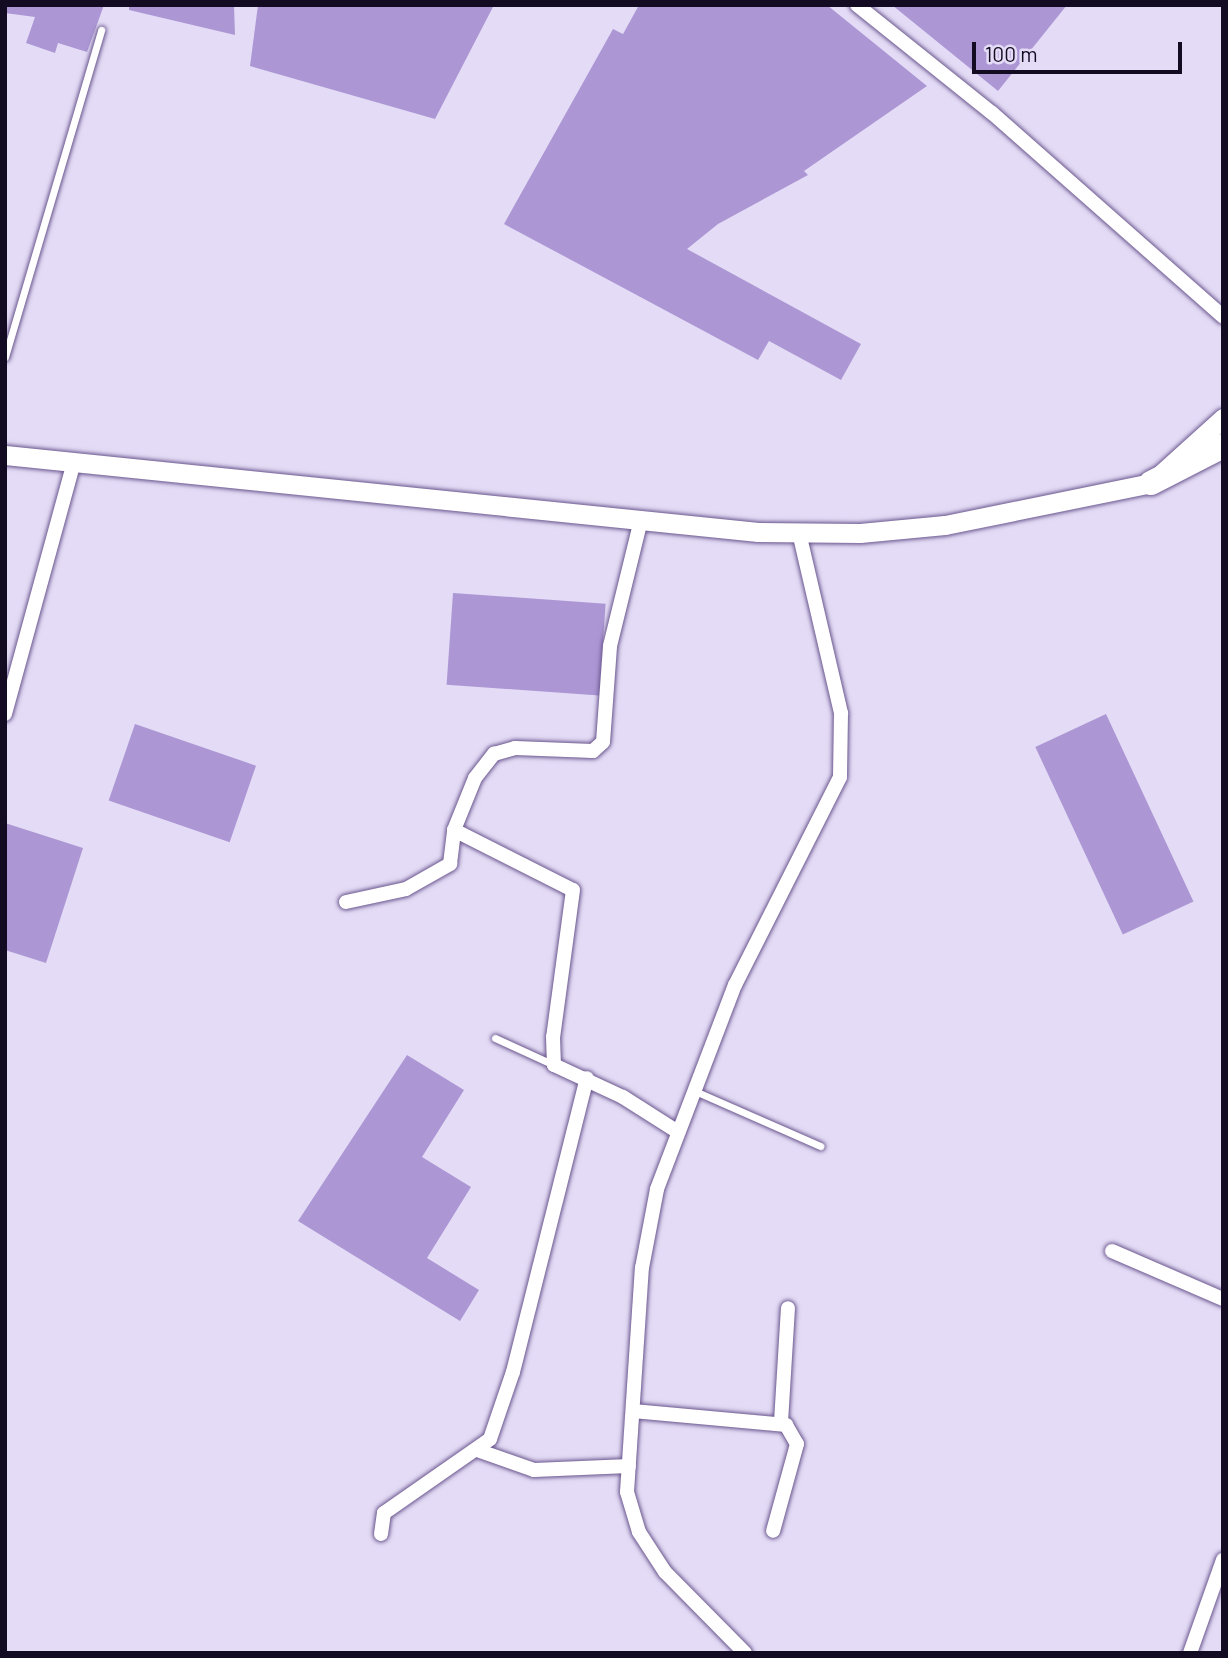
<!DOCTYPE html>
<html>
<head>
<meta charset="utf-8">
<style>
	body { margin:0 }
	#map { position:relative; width:1228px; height:1658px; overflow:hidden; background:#e4dcf6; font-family:Barlow,sans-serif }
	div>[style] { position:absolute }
	.building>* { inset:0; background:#ac97d4; transform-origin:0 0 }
	.roads { filter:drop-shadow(0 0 2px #6a568e) drop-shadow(0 0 2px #6a568e) }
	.lane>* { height:7px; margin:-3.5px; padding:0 3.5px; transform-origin:3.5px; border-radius:3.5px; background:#fff }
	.street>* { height:14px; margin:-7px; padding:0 7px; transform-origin:7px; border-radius:7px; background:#fff }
	.secondary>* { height:19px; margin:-9.5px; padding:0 9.5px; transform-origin:9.5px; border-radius:9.5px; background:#fff }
	.highway>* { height:24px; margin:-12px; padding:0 12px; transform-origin:12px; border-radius:12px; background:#fff }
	span { translate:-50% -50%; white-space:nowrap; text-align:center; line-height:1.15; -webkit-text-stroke:6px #e4dcf6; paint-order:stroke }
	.frame { position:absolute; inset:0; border:7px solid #130b21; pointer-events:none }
	.scale { position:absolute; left:972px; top:42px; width:210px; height:32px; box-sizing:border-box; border:4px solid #130b21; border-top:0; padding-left:9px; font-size:21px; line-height:24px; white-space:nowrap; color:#130b21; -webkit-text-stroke:5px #e4dcf6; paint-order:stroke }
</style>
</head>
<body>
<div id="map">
	<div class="building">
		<div style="clip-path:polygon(5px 5px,104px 5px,87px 52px,58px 43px,55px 53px,26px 43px,35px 17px,5px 13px)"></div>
		<div style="clip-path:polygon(129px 5px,234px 5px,235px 35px,129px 10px)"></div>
		<div style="clip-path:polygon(258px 5px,494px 5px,435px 119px,250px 66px)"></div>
		<div style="clip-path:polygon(639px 5px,827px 5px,927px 86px,804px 171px,808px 175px,718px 224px,687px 249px,861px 344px,841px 380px,769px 341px,758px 360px,504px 224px,613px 29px,623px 34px)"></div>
		<div style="clip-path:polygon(892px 5px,1067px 5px,998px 91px)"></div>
		<div style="left:453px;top:593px;width:153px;height:92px;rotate:4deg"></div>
		<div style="left:1106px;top:714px;width:207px;height:78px;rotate:65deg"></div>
		<div style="left:135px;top:724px;width:128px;height:81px;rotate:19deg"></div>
		<div style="clip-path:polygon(5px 823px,83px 848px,46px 963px,5px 950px)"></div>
		<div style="clip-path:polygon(407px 1055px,464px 1090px,422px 1157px,471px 1187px,427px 1258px,479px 1290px,460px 1321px,298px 1221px)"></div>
	</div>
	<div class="roads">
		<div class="lane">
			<div style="left:5px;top:357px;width:341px;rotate:-73.6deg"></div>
			<div style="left:495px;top:1038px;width:65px;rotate:24.6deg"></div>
			<div style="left:695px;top:1091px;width:137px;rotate:23.7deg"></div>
		</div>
		<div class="street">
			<div style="left:857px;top:5px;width:173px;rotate:38.7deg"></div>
			<div style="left:992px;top:113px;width:308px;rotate:41.4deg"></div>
			<div style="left:5px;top:714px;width:261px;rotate:-74.7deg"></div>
			<div style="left:454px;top:830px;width:133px;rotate:26.8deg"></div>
			<div style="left:573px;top:890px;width:148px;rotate:97.7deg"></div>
			<div style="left:553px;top:1037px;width:28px;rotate:88deg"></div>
			<div style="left:554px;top:1065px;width:76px;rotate:24.9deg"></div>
			<div style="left:623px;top:1097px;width:65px;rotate:32.5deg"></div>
			<div style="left:346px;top:902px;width:61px;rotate:-12.2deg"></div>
			<div style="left:406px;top:889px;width:51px;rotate:-29.6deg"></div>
			<div style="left:450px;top:864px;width:34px;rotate:-83deg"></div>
			<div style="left:454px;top:830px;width:56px;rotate:-68deg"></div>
			<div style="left:475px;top:778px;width:31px;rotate:-52deg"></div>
			<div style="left:494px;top:754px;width:22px;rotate:-16deg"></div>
			<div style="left:515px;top:748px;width:78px;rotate:2.2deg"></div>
			<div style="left:593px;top:751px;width:13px;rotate:-42deg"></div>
			<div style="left:603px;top:742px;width:96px;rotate:-85.8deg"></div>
			<div style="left:610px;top:646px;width:130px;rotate:-76.2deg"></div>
			<div style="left:1112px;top:1251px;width:121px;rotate:23.4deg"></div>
			<div style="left:633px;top:1411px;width:154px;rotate:5.2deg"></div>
			<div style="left:786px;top:1425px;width:22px;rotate:60deg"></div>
			<div style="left:797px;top:1444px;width:90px;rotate:105.4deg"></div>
			<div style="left:781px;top:1422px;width:114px;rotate:-86.5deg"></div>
			<div style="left:477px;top:1450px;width:60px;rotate:19.3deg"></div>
			<div style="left:534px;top:1470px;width:95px;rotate:-2.4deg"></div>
			<div style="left:381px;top:1534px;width:21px;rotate:-82deg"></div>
			<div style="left:384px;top:1513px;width:129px;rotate:-34.9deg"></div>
			<div style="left:490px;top:1439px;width:71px;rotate:-71.1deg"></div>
			<div style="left:513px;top:1372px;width:303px;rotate:-75.9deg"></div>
			<div style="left:745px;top:1653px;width:114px;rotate:-134.6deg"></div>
			<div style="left:665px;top:1572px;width:48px;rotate:-123deg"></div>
			<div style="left:639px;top:1532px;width:42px;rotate:-106.7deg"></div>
			<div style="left:627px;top:1492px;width:225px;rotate:-86.2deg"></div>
			<div style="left:642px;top:1268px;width:80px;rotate:-79.2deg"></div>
			<div style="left:657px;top:1189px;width:218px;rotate:-69.1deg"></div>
			<div style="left:735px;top:985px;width:233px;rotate:-63.2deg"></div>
			<div style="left:840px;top:777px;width:64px;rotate:-89.1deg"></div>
			<div style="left:841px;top:713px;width:186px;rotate:-103.1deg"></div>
			<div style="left:1190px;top:1653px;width:99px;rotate:-70.5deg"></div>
		</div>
		<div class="secondary">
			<div style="left:5px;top:455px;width:757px;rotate:5.84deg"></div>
			<div style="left:758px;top:532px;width:102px;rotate:0.6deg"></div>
			<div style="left:860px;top:533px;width:85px;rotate:-5.4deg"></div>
			<div style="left:945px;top:525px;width:210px;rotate:-11.5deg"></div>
			<div style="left:1151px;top:483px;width:97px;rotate:-42.1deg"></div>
		</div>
		<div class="highway">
			<div style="left:1151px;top:483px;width:81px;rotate:-27.2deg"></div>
		</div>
	</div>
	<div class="frame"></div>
	<div class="scale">100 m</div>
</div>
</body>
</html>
